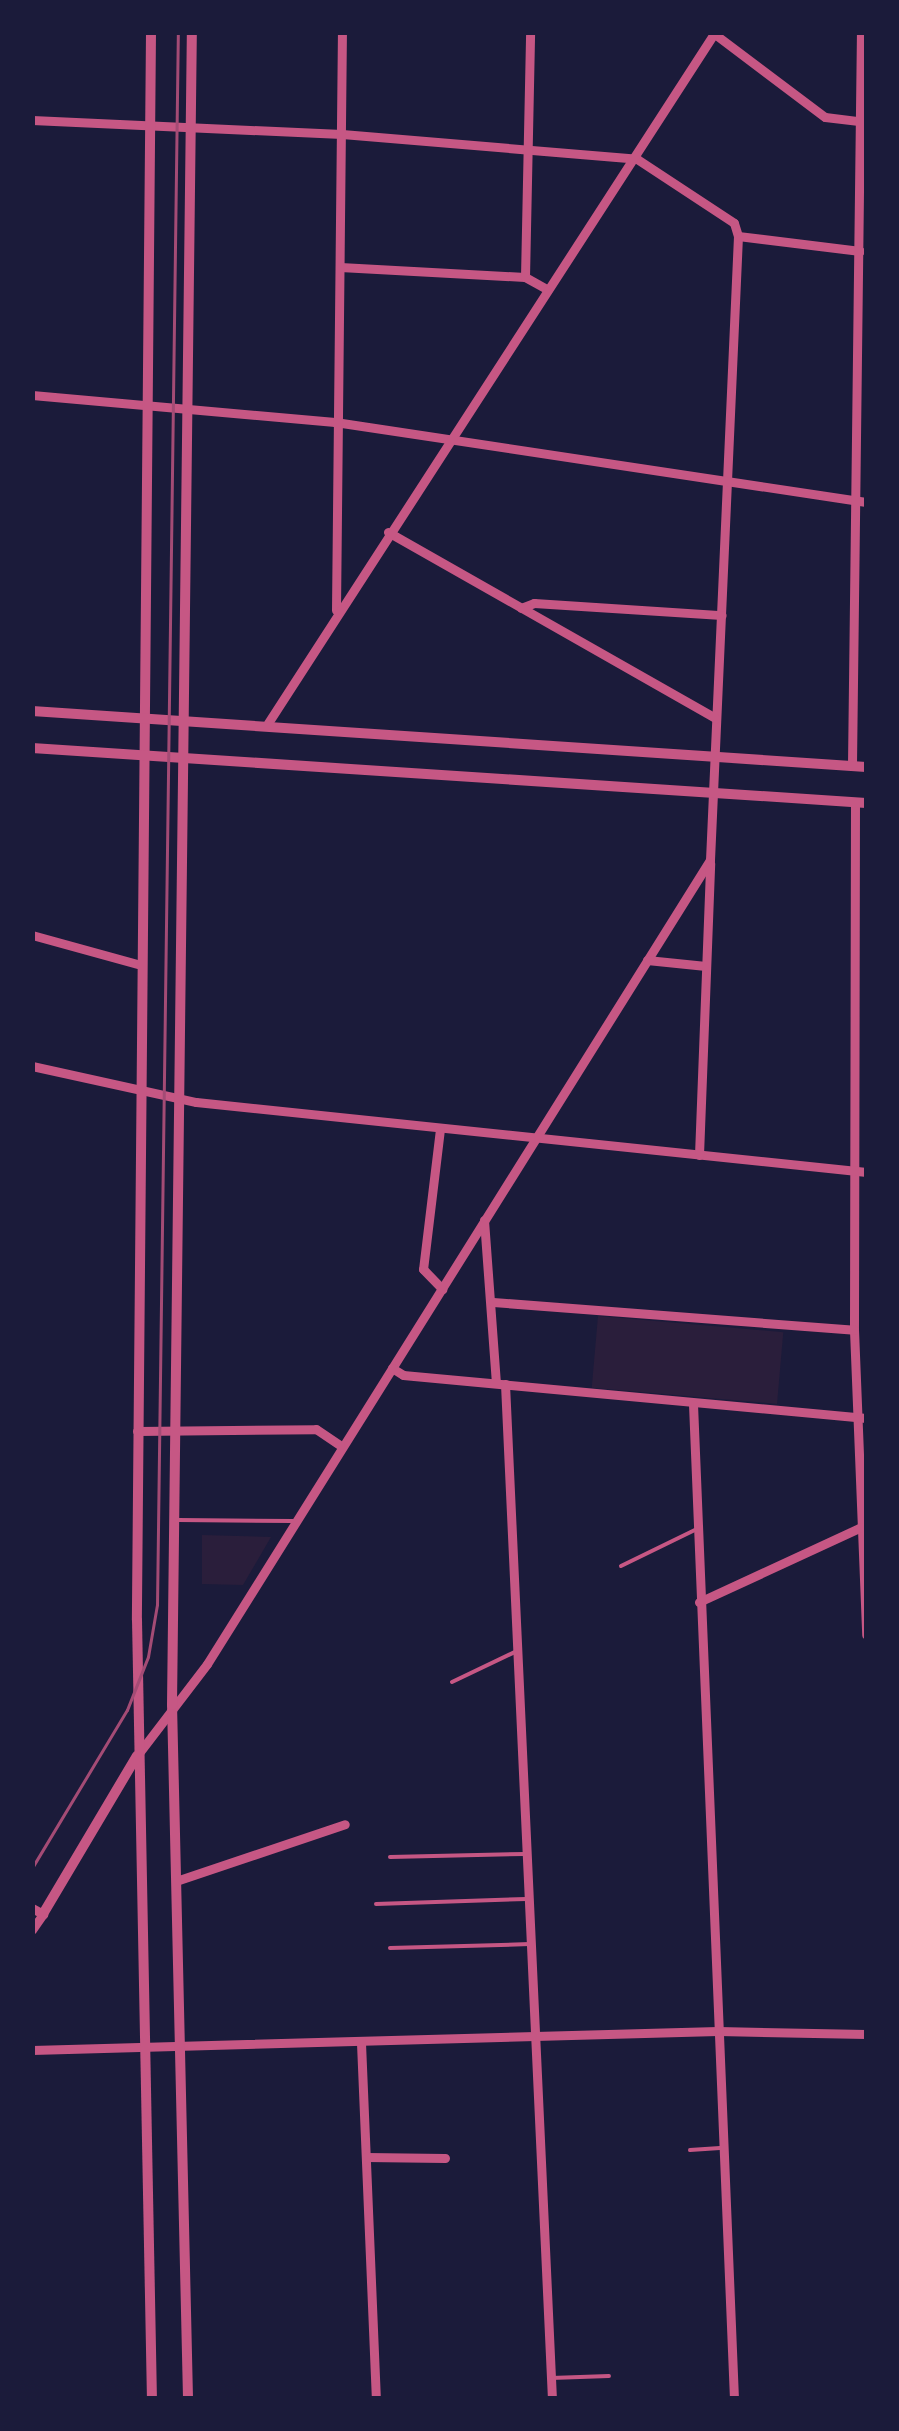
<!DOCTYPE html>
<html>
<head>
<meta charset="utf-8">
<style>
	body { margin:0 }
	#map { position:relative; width:899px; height:2431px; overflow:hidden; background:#1b1b3a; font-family:Ubuntu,sans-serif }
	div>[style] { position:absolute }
	.green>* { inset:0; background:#2a1e3b; transform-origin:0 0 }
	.service>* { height:4px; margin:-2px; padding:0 2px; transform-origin:2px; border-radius:2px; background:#c65784 }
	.minor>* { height:9px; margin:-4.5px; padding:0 4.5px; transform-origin:4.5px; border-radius:4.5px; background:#c65784 }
	.tertiary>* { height:10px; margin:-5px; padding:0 5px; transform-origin:5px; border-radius:5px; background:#c65784 }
	.tram>* { height:2.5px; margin:-1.25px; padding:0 1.25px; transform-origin:1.25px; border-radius:1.25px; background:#a44b75 }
	span { translate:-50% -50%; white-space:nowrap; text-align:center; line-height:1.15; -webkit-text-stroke:9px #1b1b3a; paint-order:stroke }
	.frame { position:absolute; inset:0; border:35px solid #1b1b3a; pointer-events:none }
</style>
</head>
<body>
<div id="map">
	<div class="green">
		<div style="left:598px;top:1316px;width:186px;height:72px;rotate:5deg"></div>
		<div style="clip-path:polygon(202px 1535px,271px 1537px,243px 1585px,202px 1584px)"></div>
	</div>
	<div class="service">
		<div style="left:178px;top:1520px;width:115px;rotate:0.5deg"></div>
		<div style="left:621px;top:1566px;width:85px;rotate:-26deg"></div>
		<div style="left:452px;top:1682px;width:70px;rotate:-25.5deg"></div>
		<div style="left:390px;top:1857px;width:135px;rotate:-1.3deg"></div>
		<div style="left:376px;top:1904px;width:150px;rotate:-1.9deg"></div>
		<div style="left:390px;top:1948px;width:140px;rotate:-1.6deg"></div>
		<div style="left:690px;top:2150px;width:30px;rotate:-4deg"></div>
		<div style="left:551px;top:2378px;width:58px;rotate:-2deg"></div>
	</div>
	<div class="minor">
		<div style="left:712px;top:32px;width:141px;rotate:37deg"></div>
		<div style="left:825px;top:117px;width:34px;rotate:7deg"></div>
		<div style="left:32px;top:120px;width:310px;rotate:2.6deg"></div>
		<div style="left:342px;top:134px;width:296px;rotate:4.8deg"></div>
		<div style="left:637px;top:159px;width:116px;rotate:33.4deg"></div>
		<div style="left:734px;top:223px;width:14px;rotate:73deg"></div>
		<div style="left:738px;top:236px;width:625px;rotate:92.57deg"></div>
		<div style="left:710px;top:860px;width:948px;rotate:122.03deg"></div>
		<div style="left:207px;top:1664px;width:112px;rotate:127.4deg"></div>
		<div style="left:738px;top:236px;width:123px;rotate:7deg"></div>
		<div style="left:340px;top:267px;width:185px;rotate:3.1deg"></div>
		<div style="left:525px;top:277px;width:26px;rotate:29deg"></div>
		<div style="left:525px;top:277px;width:245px;rotate:-88.8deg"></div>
		<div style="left:32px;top:395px;width:304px;rotate:5.1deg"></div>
		<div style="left:335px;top:422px;width:537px;rotate:8.57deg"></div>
		<div style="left:388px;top:532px;width:377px;rotate:29.6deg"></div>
		<div style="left:521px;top:608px;width:14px;rotate:-21deg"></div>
		<div style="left:534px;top:603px;width:188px;rotate:3.7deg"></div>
		<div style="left:336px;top:610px;width:578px;rotate:-89.41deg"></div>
		<div style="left:268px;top:723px;width:823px;rotate:-57.1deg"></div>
		<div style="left:852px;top:765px;width:733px;rotate:-89.3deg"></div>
		<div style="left:855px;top:802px;width:528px;rotate:90.11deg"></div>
		<div style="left:854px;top:1330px;width:305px;rotate:87.7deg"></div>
		<div style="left:32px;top:935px;width:113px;rotate:15.4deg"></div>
		<div style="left:647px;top:960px;width:59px;rotate:5.8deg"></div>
		<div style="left:32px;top:1066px;width:168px;rotate:12.4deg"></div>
		<div style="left:196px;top:1102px;width:674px;rotate:5.96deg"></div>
		<div style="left:440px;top:1129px;width:141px;rotate:96.9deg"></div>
		<div style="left:423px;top:1269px;width:28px;rotate:46deg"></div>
		<div style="left:699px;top:1155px;width:292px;rotate:-87.8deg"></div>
		<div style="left:484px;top:1220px;width:163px;rotate:85.8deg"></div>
		<div style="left:493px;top:1302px;width:362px;rotate:4.4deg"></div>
		<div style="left:392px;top:1368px;width:13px;rotate:32deg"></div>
		<div style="left:403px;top:1375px;width:465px;rotate:5.3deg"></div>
		<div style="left:505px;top:1384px;width:1015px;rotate:87.35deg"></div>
		<div style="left:693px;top:1404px;width:995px;rotate:87.64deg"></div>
		<div style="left:137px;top:1431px;width:179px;rotate:-0.6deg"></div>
		<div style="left:316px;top:1429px;width:29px;rotate:34deg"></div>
		<div style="left:699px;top:1602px;width:179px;rotate:-24.8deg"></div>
		<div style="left:176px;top:1881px;width:178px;rotate:-18.6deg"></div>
		<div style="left:32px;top:1908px;width:13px;rotate:29deg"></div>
		<div style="left:43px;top:1914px;width:19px;rotate:125deg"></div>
		<div style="left:361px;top:2043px;width:355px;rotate:87.6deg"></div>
		<div style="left:32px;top:2050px;width:686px;rotate:-1.59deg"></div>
		<div style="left:718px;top:2031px;width:148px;rotate:1.2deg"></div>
		<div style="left:366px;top:2157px;width:79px;rotate:0.7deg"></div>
	</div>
	<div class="tertiary">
		<div style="left:151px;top:32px;width:1588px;rotate:90.51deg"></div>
		<div style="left:137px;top:1620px;width:778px;rotate:88.9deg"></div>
		<div style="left:32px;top:711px;width:836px;rotate:3.84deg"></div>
		<div style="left:32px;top:748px;width:836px;rotate:3.77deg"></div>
		<div style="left:43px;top:1914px;width:184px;rotate:-59.3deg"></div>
		<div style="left:188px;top:2398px;width:693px;rotate:-91.32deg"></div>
		<div style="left:172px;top:1705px;width:1673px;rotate:-89.32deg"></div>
	</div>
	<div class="tram">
		<div style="left:32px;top:1868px;width:184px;rotate:-59deg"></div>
		<div style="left:127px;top:1710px;width:57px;rotate:-68.4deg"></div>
		<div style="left:148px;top:1657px;width:53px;rotate:-80.2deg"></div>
		<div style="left:157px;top:1605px;width:1573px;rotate:-89.24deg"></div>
	</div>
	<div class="frame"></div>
</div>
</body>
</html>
